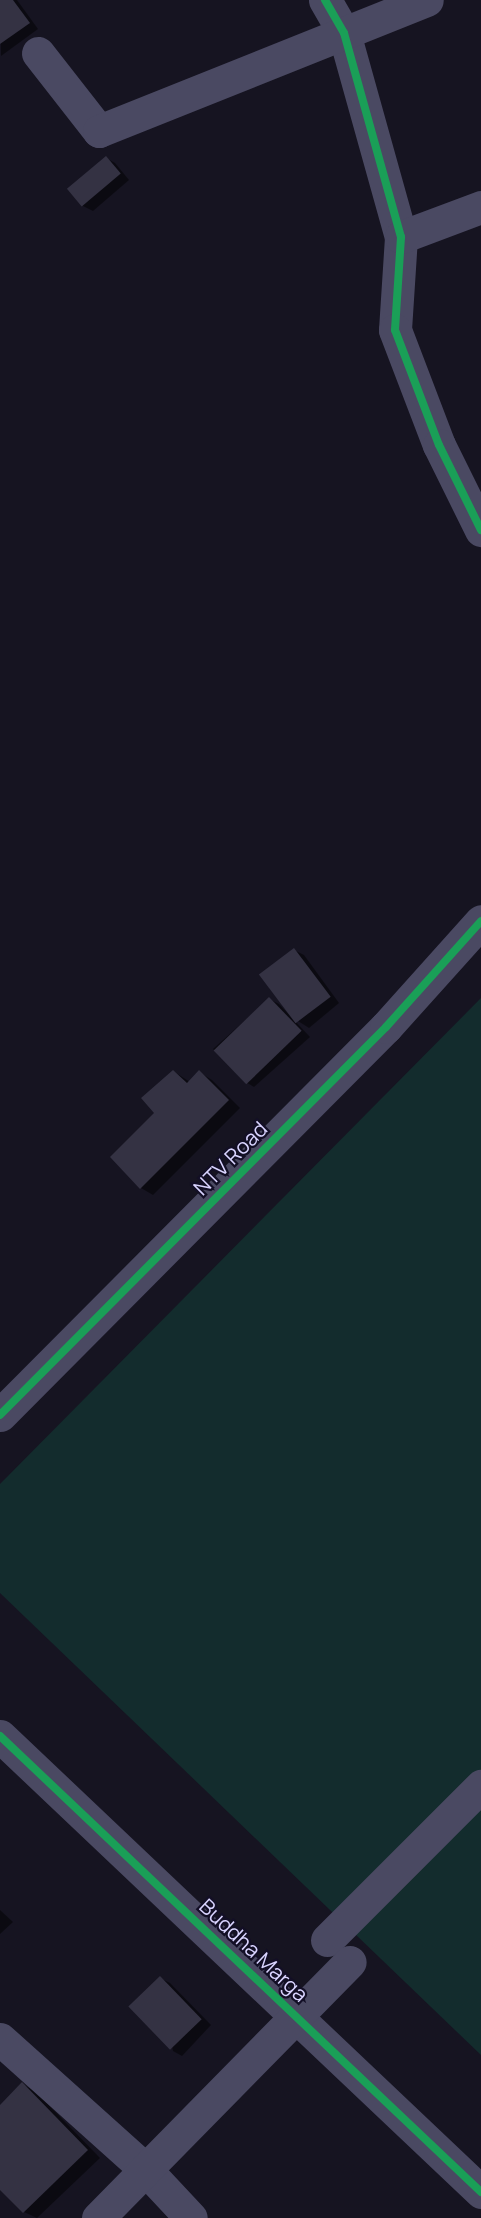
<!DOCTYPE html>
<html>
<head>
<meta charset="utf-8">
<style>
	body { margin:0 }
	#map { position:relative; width:481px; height:2218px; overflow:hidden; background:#161421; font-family:Manrope,sans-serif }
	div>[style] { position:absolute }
	.green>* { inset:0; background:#132c2d }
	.shadow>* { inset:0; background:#0007 }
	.building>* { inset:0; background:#343243; transform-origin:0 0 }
	.minor>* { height:33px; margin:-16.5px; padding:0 16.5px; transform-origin:16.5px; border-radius:16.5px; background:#4a4962 }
	.cycleway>* { height:8px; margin:-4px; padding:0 4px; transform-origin:4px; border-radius:4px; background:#1a9f57 }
	span { translate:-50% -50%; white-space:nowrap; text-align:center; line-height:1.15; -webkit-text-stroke:4.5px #130f26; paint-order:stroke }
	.street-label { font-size:21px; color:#d9d4ff }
</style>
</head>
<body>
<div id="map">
	<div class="green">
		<div style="clip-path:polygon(481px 998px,481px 2055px,0 1593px,0 1484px)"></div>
	</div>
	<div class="shadow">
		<div style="clip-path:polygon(0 0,17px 0,38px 29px,1px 56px)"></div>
		<div style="clip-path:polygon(106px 158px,115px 163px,129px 180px,93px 211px,83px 206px,69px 189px)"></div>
		<div style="clip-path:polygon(294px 950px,304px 955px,339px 1003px,309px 1028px,298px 1021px)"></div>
		<div style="clip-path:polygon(269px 999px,279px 1004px,310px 1037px,254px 1087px,244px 1081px,213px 1049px)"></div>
		<div style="clip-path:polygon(173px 1071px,190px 1082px,199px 1072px,212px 1080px,240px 1108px,153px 1195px,141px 1188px)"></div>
		<div style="clip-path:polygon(0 1910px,13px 1922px,0 1934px)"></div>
		<div style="clip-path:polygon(160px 1978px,170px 1983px,211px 2025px,182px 2056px,173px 2051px)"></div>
		<div style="clip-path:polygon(22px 2084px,35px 2091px,100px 2158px,37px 2218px,24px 2212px,0 2187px,0 2108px)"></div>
	</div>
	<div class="building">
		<div style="clip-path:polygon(0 0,13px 0,30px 23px,0 44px)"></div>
		<div style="left:106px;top:156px;width:23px;height:51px;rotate:50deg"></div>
		<div style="left:294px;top:948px;width:61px;height:44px;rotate:53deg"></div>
		<div style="left:269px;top:997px;width:47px;height:77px;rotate:46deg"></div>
		<div style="clip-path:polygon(173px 1070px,187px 1083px,199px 1070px,229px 1100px,140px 1189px,110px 1157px,154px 1113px,141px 1098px)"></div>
		<div style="left:160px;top:1976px;width:60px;height:44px;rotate:46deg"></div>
		<div style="clip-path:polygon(22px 2082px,88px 2150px,23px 2213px,0 2190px,0 2105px)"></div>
	</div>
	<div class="minor">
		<div style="left:325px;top:0;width:38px;rotate:60deg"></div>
		<div style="left:344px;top:33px;width:212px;rotate:74.4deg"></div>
		<div style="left:401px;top:237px;width:93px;rotate:93.7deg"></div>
		<div style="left:395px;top:330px;width:123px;rotate:69.1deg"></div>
		<div style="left:439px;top:445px;width:95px;rotate:63.7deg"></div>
		<div style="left:38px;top:53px;width:99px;rotate:52deg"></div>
		<div style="left:99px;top:131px;width:353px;rotate:-21.8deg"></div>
		<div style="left:401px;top:237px;width:85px;rotate:-20.6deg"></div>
		<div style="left:0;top:1415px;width:547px;rotate:-45.15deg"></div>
		<div style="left:386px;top:1027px;width:142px;rotate:-48.1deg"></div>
		<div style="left:0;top:1736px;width:663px;rotate:43.47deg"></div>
		<div style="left:327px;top:1940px;width:218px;rotate:-45deg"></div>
		<div style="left:0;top:2039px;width:198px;rotate:41.9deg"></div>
		<div style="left:147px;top:2171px;width:64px;rotate:46.9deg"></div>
		<div style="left:98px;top:2218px;width:359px;rotate:-45.5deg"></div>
	</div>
	<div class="cycleway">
		<div style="left:325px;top:0;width:38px;rotate:60deg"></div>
		<div style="left:344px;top:33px;width:212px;rotate:74.4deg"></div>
		<div style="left:401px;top:237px;width:93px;rotate:93.7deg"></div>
		<div style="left:395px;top:330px;width:123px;rotate:69.1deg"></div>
		<div style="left:439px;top:445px;width:95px;rotate:63.7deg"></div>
		<div style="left:0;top:1415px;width:547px;rotate:-45.15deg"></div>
		<div style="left:386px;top:1027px;width:142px;rotate:-48.1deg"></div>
		<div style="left:0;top:1736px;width:663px;rotate:43.47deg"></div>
	</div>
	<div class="street-label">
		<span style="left:230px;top:1158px;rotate:-45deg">NTV Road</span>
		<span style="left:254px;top:1950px;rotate:43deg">Buddha Marga</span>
	</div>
</div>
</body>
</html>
